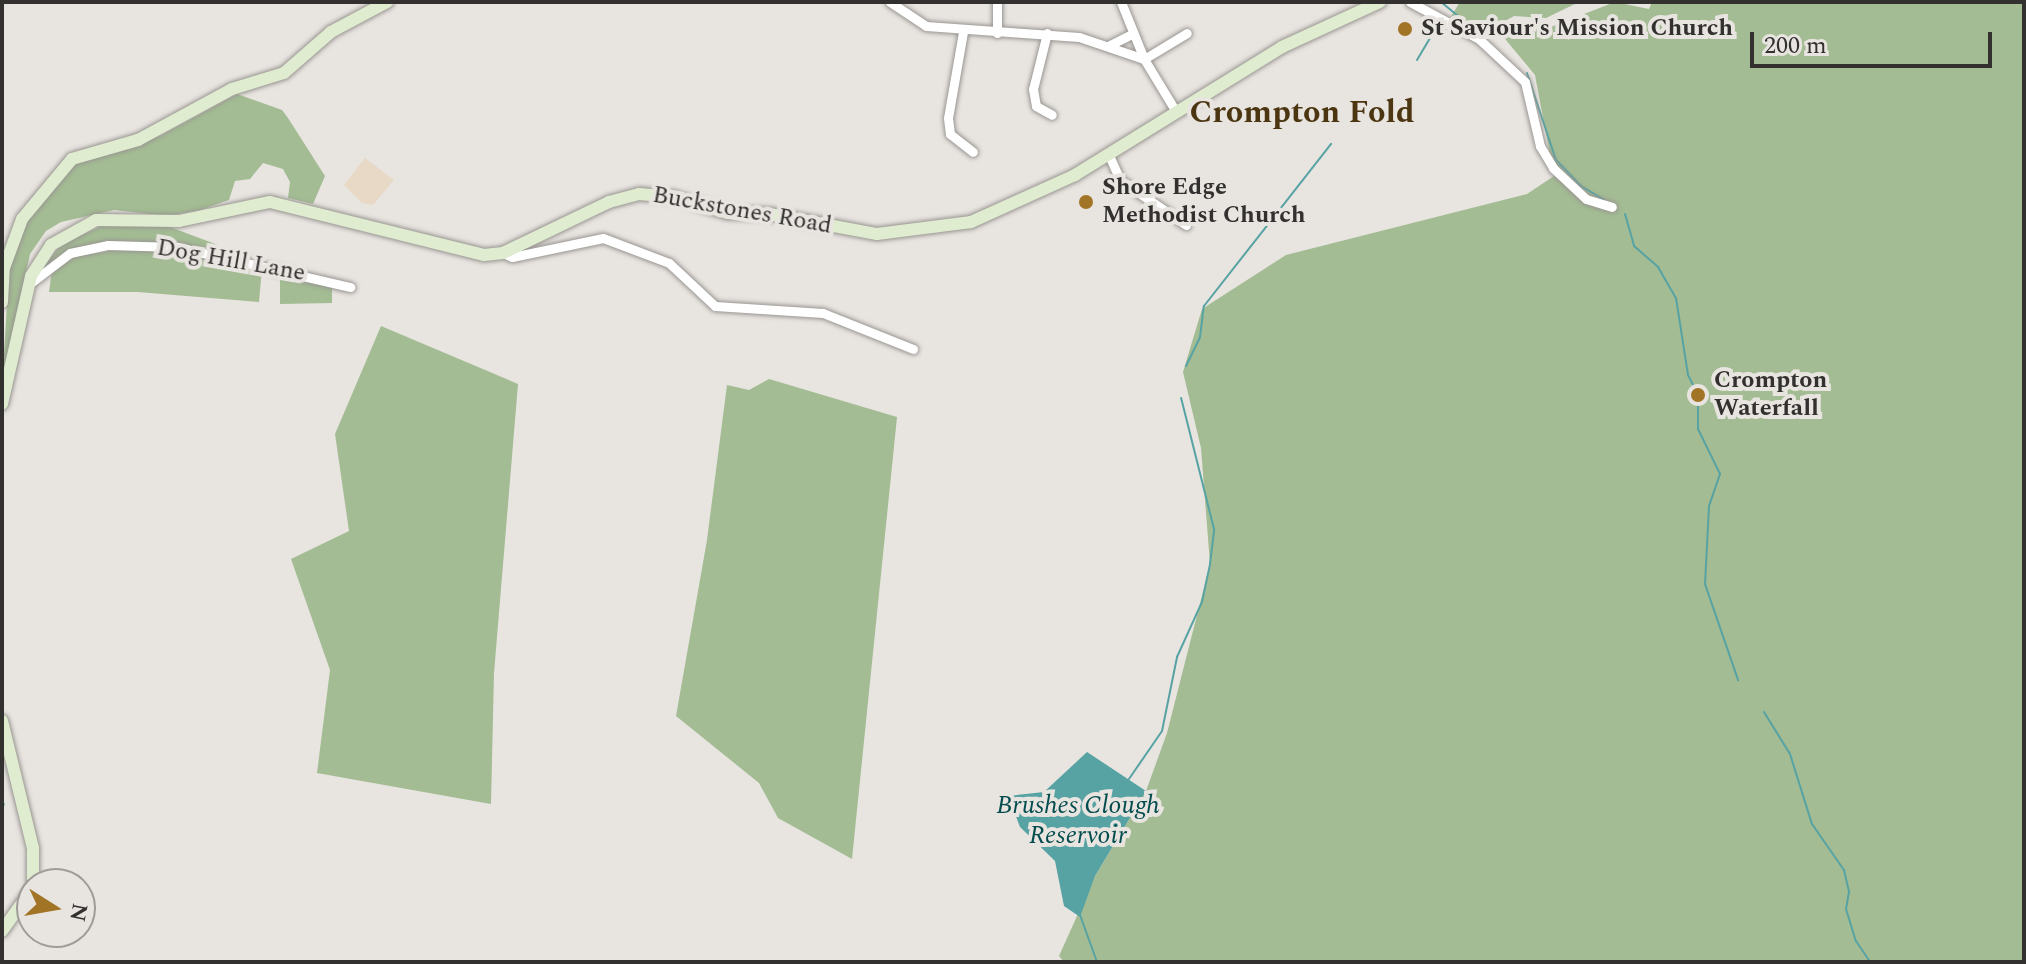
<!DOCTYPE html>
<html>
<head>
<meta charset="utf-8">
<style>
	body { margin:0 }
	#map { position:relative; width:2026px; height:964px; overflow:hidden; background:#e8e4e0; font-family:Spectral,serif }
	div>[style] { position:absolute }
	.industrial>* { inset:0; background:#e7d9c6 }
	.green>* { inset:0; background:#a3bc93 }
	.water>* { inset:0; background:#57a3a4 }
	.stream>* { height:2px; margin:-1px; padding:0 1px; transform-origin:1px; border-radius:1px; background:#57a3a4 }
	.roads { filter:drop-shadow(0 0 2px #999692) drop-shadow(0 0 2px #999692) }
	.street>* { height:9px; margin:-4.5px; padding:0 4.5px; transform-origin:4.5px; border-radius:4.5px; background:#fff }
	.secondary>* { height:12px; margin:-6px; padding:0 6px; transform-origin:6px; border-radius:6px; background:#e0ecd0 }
	.dots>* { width:22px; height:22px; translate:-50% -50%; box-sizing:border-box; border:4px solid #e8e4e0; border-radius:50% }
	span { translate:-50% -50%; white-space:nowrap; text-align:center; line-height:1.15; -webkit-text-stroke:8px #e8e4e0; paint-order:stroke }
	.poi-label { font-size:24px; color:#32312f; font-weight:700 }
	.left { translate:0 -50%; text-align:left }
	.street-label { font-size:24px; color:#32312f }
	.water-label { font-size:26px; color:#044d4e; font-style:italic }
	.district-label { font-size:32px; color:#4c3612; font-weight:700 }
	.frame { position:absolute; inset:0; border:4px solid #32312f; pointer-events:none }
	.north { position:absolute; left:16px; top:868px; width:80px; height:80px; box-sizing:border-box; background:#e8e4e0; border:2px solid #9f9c99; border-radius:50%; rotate:101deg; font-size:22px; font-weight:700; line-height:32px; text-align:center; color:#32312f }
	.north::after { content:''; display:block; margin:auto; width:28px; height:36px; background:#a17426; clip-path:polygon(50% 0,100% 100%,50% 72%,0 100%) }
	.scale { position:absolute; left:1750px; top:32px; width:242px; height:36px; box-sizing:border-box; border:4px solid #32312f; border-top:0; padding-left:10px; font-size:24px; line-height:28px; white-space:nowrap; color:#32312f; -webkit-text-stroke:6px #e8e4e0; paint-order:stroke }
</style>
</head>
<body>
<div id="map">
	<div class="industrial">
		<div style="clip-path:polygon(365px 158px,394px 180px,373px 205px,362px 203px,344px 185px)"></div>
	</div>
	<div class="green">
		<div style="clip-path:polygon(1460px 2px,1579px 2px,1546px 18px,1514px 16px,1478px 36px,1450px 18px)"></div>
		<div style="clip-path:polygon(1615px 2px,1649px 9px,1652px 2px,2024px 2px,2024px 962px,1064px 962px,1059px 956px,1095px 876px,1146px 791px,1167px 733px,1210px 564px,1201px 448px,1183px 372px,1202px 309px,1286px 255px,1527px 194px,1554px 176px,1535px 75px,1501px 34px,1516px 27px,1548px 28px)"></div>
		<div style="clip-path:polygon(237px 94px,282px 110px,288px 118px,325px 176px,313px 204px,288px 198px,290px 182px,283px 169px,263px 163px,250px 179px,235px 181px,229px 200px,200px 210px,166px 216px,114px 210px,61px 222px,46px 231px,30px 254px,2px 387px,9px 271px,25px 223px,75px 163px,160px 136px)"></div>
		<div style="clip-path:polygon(106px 224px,170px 227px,234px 251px,232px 257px,178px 244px,88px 245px,41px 270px,61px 245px)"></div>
		<div style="clip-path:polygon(128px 248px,183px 250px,262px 268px,259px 302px,138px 292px,49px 292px,52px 270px,66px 258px)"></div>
		<div style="clip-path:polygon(280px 271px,332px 286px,332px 303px,280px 304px)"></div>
		<div style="clip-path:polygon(381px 326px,518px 384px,494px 673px,491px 804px,317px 773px,330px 670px,291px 559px,349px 531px,335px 434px)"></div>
		<div style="clip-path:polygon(769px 379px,897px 417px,852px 859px,778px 818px,759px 783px,676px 716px,707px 540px,727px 385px,749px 390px)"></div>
	</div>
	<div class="water">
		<div style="clip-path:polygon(1087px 752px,1146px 791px,1095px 876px,1080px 917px,1064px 906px,1055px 861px,1020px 827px,1008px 796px,1044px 792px)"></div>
	</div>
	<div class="stream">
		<div style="left:1441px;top:2px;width:49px;rotate:39.2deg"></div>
		<div style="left:1417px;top:60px;width:43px;rotate:-59.3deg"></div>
		<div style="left:1527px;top:73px;width:92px;rotate:71.6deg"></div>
		<div style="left:1556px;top:160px;width:36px;rotate:46deg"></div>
		<div style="left:1581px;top:186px;width:27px;rotate:31deg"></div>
		<div style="left:1625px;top:214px;width:33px;rotate:74deg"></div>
		<div style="left:1634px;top:246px;width:32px;rotate:41deg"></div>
		<div style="left:1658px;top:267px;width:36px;rotate:60deg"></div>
		<div style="left:1676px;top:298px;width:78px;rotate:81.1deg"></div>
		<div style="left:1688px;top:375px;width:22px;rotate:63deg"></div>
		<div style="left:1698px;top:395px;width:34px;rotate:90deg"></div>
		<div style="left:1698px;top:429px;width:50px;rotate:63.9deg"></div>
		<div style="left:1720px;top:474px;width:34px;rotate:109deg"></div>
		<div style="left:1709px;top:506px;width:78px;rotate:92.9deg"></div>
		<div style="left:1705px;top:584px;width:102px;rotate:71deg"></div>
		<div style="left:1186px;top:366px;width:32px;rotate:-64deg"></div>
		<div style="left:1200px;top:337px;width:31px;rotate:-83deg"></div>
		<div style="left:1204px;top:306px;width:206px;rotate:-51.9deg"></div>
		<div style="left:1764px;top:712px;width:49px;rotate:58.2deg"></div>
		<div style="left:1790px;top:754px;width:73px;rotate:72.6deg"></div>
		<div style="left:1812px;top:824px;width:56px;rotate:55.2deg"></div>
		<div style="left:1844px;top:870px;width:23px;rotate:77deg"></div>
		<div style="left:1849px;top:892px;width:17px;rotate:100deg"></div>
		<div style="left:1846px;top:909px;width:34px;rotate:73deg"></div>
		<div style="left:1856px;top:941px;width:25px;rotate:56deg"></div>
		<div style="left:1129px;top:779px;width:58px;rotate:-55.5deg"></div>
		<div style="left:1162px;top:731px;width:76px;rotate:-78.5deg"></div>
		<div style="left:1177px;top:657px;width:60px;rotate:-65.6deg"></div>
		<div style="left:1202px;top:602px;width:39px;rotate:-78deg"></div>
		<div style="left:1210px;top:564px;width:35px;rotate:-83deg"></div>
		<div style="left:1214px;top:529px;width:135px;rotate:-104.1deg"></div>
		<div style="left:2px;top:799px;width:6px;rotate:72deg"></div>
		<div style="left:1080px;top:915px;width:50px;rotate:70.1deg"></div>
	</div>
	<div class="roads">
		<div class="street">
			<div style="left:890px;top:2px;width:43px;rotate:33.7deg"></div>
			<div style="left:926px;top:26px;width:153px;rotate:4.1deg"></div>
			<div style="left:1079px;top:37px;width:69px;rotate:18.7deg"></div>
			<div style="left:1144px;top:59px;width:50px;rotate:-31.2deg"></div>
			<div style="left:1121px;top:2px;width:61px;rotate:68deg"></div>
			<div style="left:1144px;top:59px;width:60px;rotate:58.7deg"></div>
			<div style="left:1410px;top:2px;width:78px;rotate:28.2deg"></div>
			<div style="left:1479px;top:39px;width:63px;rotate:43.1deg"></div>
			<div style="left:1525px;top:82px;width:66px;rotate:76.8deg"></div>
			<div style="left:1540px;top:146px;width:26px;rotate:59deg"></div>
			<div style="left:1553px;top:168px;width:45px;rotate:43.2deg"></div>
			<div style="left:1586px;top:199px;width:27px;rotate:17deg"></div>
			<div style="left:963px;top:32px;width:87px;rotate:99.9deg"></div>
			<div style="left:948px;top:118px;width:16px;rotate:83deg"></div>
			<div style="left:950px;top:134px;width:29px;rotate:38deg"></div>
			<div style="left:997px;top:33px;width:31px;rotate:-90deg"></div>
			<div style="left:1047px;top:33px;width:58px;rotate:104deg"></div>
			<div style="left:1033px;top:89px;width:17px;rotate:80deg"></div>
			<div style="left:1036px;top:106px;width:18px;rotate:29deg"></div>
			<div style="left:1110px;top:45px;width:25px;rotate:-27deg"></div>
			<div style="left:1108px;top:153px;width:30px;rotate:66deg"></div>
			<div style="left:1120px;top:180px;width:80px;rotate:34.3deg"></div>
			<div style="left:503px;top:253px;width:10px;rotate:24deg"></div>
			<div style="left:512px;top:257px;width:93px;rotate:-11.8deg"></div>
			<div style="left:603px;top:238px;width:71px;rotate:20.7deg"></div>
			<div style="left:669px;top:263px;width:63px;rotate:43.1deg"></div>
			<div style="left:715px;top:306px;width:108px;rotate:3.7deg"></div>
			<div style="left:823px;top:313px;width:97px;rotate:21.8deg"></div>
			<div style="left:28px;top:285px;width:53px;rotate:-37.3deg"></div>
			<div style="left:70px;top:253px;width:39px;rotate:-12deg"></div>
			<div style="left:108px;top:245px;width:69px;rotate:1.7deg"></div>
			<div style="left:177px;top:247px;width:178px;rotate:13deg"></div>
		</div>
		<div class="secondary">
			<div style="left:2px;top:302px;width:34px;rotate:-87deg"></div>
			<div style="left:4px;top:268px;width:52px;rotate:-69.8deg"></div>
			<div style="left:22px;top:219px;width:78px;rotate:-50.2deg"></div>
			<div style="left:72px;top:159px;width:69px;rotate:-16.1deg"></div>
			<div style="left:138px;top:140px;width:107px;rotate:-28.5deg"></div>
			<div style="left:232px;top:89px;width:54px;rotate:-17.1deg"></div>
			<div style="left:284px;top:73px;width:62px;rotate:-41.1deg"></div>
			<div style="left:331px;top:32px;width:64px;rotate:-28.2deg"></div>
			<div style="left:2px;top:404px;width:131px;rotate:-77.2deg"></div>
			<div style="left:31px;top:276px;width:37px;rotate:-57deg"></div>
			<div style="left:51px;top:245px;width:51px;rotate:-29.1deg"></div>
			<div style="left:96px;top:220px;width:83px;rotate:0.7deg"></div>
			<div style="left:179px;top:221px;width:93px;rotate:-11.8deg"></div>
			<div style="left:270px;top:202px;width:220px;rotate:13.9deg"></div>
			<div style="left:484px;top:255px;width:19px;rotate:-6deg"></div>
			<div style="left:503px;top:253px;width:118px;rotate:-25.7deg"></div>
			<div style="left:609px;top:202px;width:31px;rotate:-15deg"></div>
			<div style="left:639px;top:194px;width:35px;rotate:5deg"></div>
			<div style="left:674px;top:197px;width:56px;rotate:16.5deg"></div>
			<div style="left:728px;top:213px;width:41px;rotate:1.4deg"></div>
			<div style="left:769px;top:214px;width:110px;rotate:10.5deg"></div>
			<div style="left:877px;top:234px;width:95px;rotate:-7.3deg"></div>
			<div style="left:971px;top:222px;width:114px;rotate:-24.3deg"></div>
			<div style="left:1075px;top:175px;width:243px;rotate:-31.7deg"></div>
			<div style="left:1282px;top:47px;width:108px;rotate:-24.7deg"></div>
			<div style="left:2px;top:721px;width:131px;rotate:76.3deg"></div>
			<div style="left:33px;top:848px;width:36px;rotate:90deg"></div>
			<div style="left:2px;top:931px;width:52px;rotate:-54.5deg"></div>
		</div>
	</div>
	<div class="dots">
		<div style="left:1405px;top:29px;background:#a17426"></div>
		<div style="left:1086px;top:202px;background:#a17426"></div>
		<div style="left:1698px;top:395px;background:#a17426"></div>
	</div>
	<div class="poi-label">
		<span class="left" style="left:1421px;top:29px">St Saviour's Mission Church</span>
		<span class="left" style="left:1102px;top:202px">Shore Edge<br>Methodist Church</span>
		<span class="left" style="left:1714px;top:395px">Crompton<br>Waterfall</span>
	</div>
	<div class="street-label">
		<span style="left:742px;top:211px;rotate:10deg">Buckstones Road</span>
		<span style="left:231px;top:261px;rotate:10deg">Dog Hill Lane</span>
	</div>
	<div class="water-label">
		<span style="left:1078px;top:821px">Brushes Clough<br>Reservoir</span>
	</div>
	<div class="district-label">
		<span style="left:1302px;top:113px">Crompton Fold</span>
	</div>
	<div class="frame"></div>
	<div class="north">N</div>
	<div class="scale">200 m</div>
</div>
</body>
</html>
